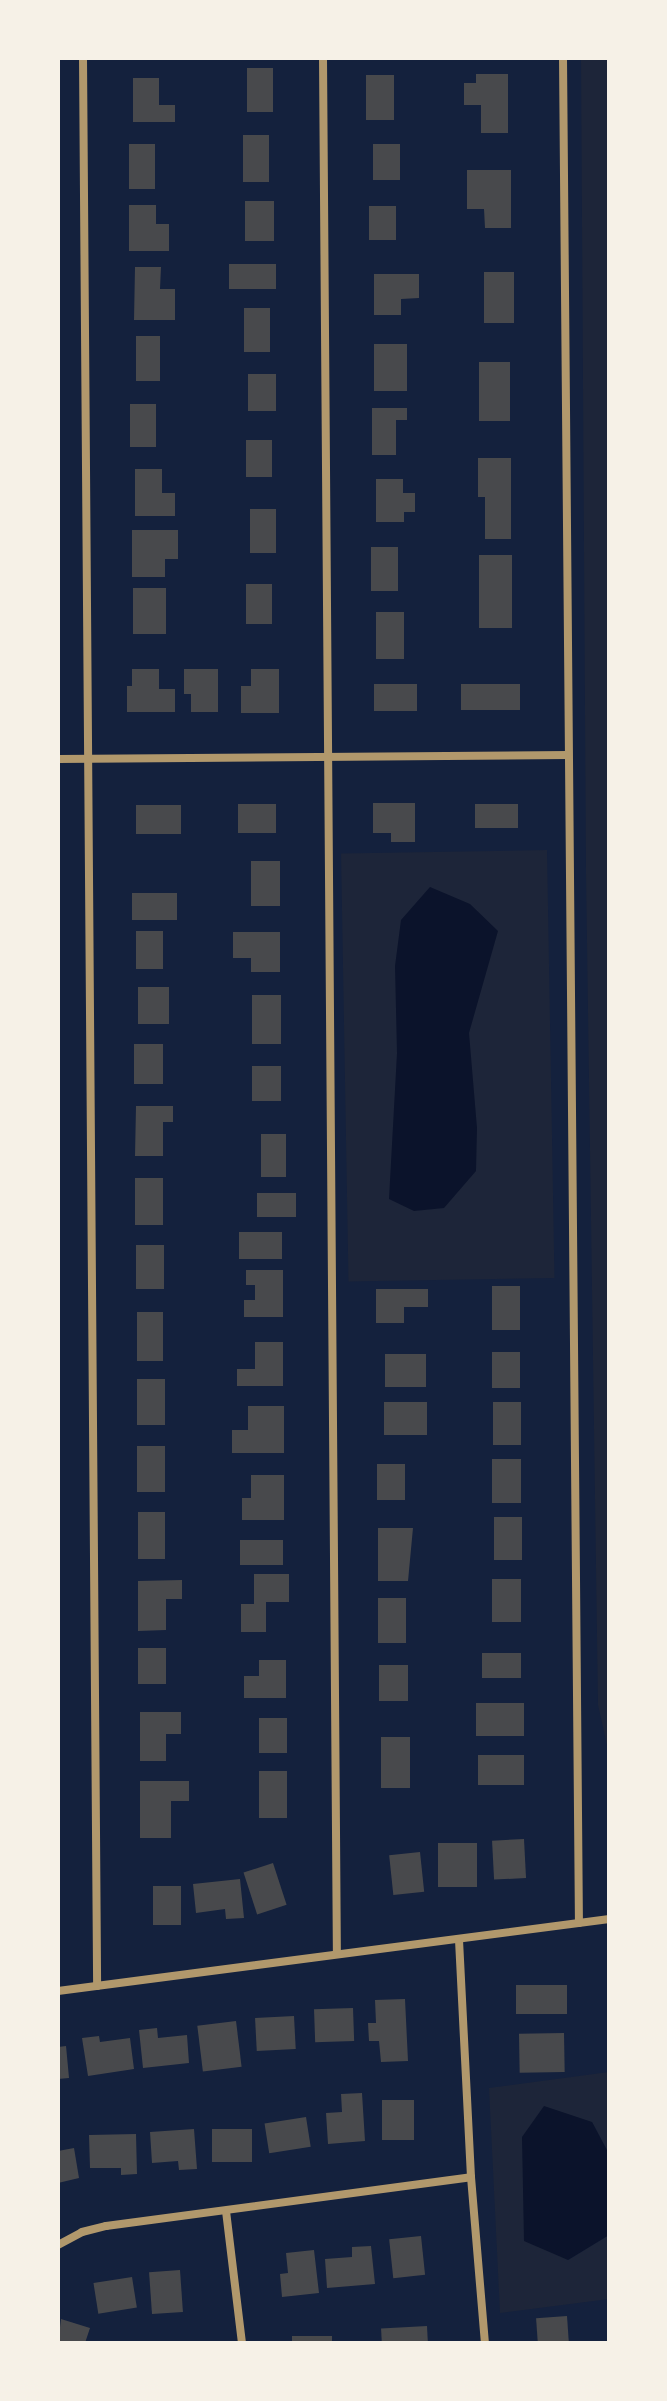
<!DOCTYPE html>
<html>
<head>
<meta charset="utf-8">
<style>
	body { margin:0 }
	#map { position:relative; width:667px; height:2401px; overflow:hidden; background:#14213d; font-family:Merriweather,serif }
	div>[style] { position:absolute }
	.green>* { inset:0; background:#1d2539; transform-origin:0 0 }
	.water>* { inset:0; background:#0b132b }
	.building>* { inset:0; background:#48494c; transform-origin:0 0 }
	.minor>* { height:8px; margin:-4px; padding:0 4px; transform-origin:4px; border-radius:4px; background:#b1986c }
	span { translate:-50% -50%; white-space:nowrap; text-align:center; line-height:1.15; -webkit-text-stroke:8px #f6f1e7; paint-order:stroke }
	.frame { position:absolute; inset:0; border:60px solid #f6f1e7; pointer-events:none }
</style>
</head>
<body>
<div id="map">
	<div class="green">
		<div style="clip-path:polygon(581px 58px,609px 58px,609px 1754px,598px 1705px,586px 872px)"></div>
		<div style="left:547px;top:850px;width:428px;height:206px;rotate:89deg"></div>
		<div style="clip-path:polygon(609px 2072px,609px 2154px,592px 2122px,568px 2260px,609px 2235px,609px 2299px,500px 2313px,489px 2088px)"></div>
	</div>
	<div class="water">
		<div style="clip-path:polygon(430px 887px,470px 904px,498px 931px,469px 1033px,477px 1128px,476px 1171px,444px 1208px,414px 1211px,389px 1199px,397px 1053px,395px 966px,401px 920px)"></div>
		<div style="clip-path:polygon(544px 2106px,592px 2122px,609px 2154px,609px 2235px,568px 2260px,524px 2241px,522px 2137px)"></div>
	</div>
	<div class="building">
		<div style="left:247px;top:68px;width:26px;height:44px"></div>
		<div style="clip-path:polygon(476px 74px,508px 74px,508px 133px,481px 133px,481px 105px,464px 105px,464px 83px,476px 83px)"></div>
		<div style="left:366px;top:75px;width:28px;height:45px"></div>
		<div style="clip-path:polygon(133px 78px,159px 78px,159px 105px,175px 105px,175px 122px,133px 122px)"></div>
		<div style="left:243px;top:135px;width:26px;height:47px"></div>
		<div style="left:129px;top:144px;width:26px;height:45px"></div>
		<div style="left:373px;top:144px;width:27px;height:36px"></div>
		<div style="clip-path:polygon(467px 170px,511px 170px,511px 228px,485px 228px,484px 209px,467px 209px)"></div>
		<div style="left:245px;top:201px;width:29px;height:40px"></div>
		<div style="clip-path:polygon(129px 205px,156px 205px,156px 224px,169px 224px,169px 251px,129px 251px)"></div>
		<div style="left:369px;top:206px;width:27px;height:34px"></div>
		<div style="left:229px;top:264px;width:47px;height:25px"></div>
		<div style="clip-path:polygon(135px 267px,161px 267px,160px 289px,175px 289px,175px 320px,134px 320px)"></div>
		<div style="left:484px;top:272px;width:30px;height:51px"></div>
		<div style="clip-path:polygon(374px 274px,419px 274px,419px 298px,401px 299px,401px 315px,374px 315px)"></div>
		<div style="left:244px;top:308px;width:26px;height:44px"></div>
		<div style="left:136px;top:336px;width:24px;height:45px"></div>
		<div style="left:374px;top:344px;width:33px;height:47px"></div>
		<div style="left:479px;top:362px;width:31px;height:59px"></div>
		<div style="left:248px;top:374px;width:28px;height:37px"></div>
		<div style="left:130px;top:404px;width:26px;height:43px"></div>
		<div style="clip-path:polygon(372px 408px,407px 408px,407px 420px,396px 420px,396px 455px,372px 455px)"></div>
		<div style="left:246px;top:440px;width:26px;height:37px"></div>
		<div style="clip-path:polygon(478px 458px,511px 458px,511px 539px,485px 539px,485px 497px,478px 497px)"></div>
		<div style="clip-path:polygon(135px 469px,162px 469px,162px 493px,175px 493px,175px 516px,135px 516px)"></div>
		<div style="clip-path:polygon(376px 479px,403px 479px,403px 493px,415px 493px,415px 512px,404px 512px,404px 522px,376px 522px)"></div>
		<div style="left:250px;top:509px;width:26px;height:44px"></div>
		<div style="clip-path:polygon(132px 530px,178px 530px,178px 559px,165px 559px,165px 577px,132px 577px)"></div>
		<div style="left:371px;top:547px;width:27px;height:44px"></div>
		<div style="left:479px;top:555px;width:33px;height:73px"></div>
		<div style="left:246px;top:584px;width:26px;height:40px"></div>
		<div style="left:133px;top:588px;width:33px;height:46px"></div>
		<div style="left:376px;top:612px;width:28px;height:47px"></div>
		<div style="clip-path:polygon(132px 669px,159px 669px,159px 689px,175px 689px,175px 712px,127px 712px,127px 686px,132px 686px)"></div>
		<div style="clip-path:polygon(184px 669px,218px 669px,218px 712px,191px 712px,191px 694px,184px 694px)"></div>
		<div style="clip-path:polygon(251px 669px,279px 669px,279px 713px,241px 713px,241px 686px,251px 686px)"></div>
		<div style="left:374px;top:684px;width:43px;height:27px"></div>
		<div style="left:461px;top:684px;width:59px;height:26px"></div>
		<div style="clip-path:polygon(373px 803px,415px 803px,415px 842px,391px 842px,391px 833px,373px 833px)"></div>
		<div style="left:238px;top:804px;width:38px;height:29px"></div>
		<div style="left:475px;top:804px;width:43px;height:24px"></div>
		<div style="left:136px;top:805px;width:45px;height:29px"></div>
		<div style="left:251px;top:861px;width:29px;height:45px"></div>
		<div style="left:132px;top:893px;width:45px;height:27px"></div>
		<div style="left:136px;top:931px;width:27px;height:38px"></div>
		<div style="clip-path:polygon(233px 932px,280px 932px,280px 972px,251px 972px,251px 958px,233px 958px)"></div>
		<div style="left:138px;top:987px;width:31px;height:37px"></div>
		<div style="left:252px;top:995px;width:29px;height:49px"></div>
		<div style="left:134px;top:1044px;width:29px;height:40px"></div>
		<div style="left:252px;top:1066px;width:29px;height:35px"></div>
		<div style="clip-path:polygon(136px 1106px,173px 1106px,173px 1122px,163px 1122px,163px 1156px,135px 1156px)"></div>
		<div style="left:261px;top:1134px;width:25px;height:43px"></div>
		<div style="left:135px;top:1178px;width:28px;height:47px"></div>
		<div style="left:257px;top:1193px;width:39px;height:24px"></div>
		<div style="left:239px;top:1232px;width:43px;height:27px"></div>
		<div style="left:136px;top:1245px;width:28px;height:44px"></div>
		<div style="clip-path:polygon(246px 1270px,283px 1270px,283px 1317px,244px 1317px,244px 1300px,255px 1300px,255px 1285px,246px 1285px)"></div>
		<div style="left:492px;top:1286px;width:28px;height:44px"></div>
		<div style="clip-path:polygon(376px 1289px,428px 1289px,428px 1307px,404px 1307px,404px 1323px,376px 1323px)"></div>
		<div style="left:137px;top:1312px;width:26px;height:49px"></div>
		<div style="clip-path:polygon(255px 1342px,283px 1342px,283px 1386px,237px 1386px,237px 1369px,255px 1369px)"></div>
		<div style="left:492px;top:1352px;width:28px;height:36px"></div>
		<div style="left:385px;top:1354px;width:41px;height:33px"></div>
		<div style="left:137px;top:1379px;width:28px;height:46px"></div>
		<div style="left:384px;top:1402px;width:43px;height:33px"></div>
		<div style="left:493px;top:1402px;width:28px;height:43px"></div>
		<div style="clip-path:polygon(248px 1406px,284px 1406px,284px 1453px,232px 1453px,232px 1430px,248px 1430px)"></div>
		<div style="left:137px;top:1446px;width:28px;height:46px"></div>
		<div style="left:492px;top:1459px;width:29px;height:44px"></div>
		<div style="left:377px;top:1464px;width:28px;height:36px"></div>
		<div style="clip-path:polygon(251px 1475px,284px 1475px,284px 1520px,242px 1520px,242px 1498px,251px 1498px)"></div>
		<div style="left:138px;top:1512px;width:27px;height:47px"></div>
		<div style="left:494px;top:1517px;width:28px;height:43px"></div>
		<div style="clip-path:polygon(378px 1528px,413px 1528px,408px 1581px,378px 1581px)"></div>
		<div style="left:240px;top:1540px;width:43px;height:25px"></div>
		<div style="clip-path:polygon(254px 1574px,289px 1574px,289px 1602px,266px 1602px,266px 1632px,241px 1632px,241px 1604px,254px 1604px)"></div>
		<div style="left:492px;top:1579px;width:29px;height:43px"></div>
		<div style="clip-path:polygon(182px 1580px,182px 1599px,166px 1599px,166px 1630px,138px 1631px,138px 1581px)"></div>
		<div style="left:378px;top:1598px;width:28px;height:45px"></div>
		<div style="left:138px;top:1648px;width:28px;height:36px"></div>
		<div style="left:482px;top:1653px;width:39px;height:25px"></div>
		<div style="clip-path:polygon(259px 1660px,286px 1660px,286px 1698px,244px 1698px,244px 1676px,259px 1676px)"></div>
		<div style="left:379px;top:1665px;width:29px;height:36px"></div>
		<div style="left:476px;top:1703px;width:48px;height:33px"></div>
		<div style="clip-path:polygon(140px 1712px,181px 1712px,181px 1734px,166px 1734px,166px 1761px,140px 1761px)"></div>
		<div style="left:259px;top:1718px;width:28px;height:35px"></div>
		<div style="left:381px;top:1737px;width:29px;height:51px"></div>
		<div style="left:524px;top:1755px;width:30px;height:46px;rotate:90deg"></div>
		<div style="left:259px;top:1771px;width:28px;height:47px"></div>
		<div style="clip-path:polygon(140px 1781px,189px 1781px,189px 1801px,171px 1801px,171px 1838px,140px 1838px)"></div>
		<div style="left:524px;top:1839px;width:39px;height:32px;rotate:87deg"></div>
		<div style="left:438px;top:1843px;width:39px;height:44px"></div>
		<div style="left:420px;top:1852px;width:40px;height:31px;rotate:84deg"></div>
		<div style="left:273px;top:1863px;width:44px;height:31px;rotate:72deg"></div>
		<div style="clip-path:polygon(240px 1879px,244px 1918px,226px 1919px,225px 1909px,196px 1913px,193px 1884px)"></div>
		<div style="left:153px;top:1886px;width:28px;height:39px"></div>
		<div style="left:516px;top:1985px;width:51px;height:29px"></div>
		<div style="clip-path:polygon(405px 1999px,408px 2061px,381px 2062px,379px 2041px,369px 2041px,368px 2023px,376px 2023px,375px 2000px)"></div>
		<div style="left:353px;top:2008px;width:33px;height:39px;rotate:88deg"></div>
		<div style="left:294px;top:2016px;width:33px;height:39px;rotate:87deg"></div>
		<div style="left:236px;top:2021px;width:46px;height:39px;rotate:83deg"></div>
		<div style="clip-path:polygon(157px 2028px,158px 2038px,187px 2035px,189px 2063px,143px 2068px,139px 2030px)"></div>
		<div style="left:564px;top:2033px;width:39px;height:45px;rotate:89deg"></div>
		<div style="clip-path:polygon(99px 2036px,100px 2042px,130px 2038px,134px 2069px,88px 2076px,82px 2038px)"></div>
		<div style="clip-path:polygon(66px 2046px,69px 2078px,58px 2079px,58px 2047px)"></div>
		<div style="clip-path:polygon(362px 2093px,365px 2141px,328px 2144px,326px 2113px,342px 2112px,341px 2094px)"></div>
		<div style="left:382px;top:2100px;width:32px;height:40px"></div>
		<div style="left:306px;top:2117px;width:30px;height:42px;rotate:81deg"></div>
		<div style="clip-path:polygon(194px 2129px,197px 2169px,179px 2170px,178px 2161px,152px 2163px,150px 2132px)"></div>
		<div style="left:212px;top:2129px;width:40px;height:33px"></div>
		<div style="clip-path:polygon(136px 2134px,137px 2174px,121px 2175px,121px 2168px,90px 2168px,89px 2135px)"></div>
		<div style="clip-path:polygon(74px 2148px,79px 2178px,58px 2183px,58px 2151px)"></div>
		<div style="left:421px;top:2236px;width:39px;height:32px;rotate:84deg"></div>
		<div style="clip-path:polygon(371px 2246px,375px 2284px,327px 2288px,325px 2259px,352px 2257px,352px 2247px)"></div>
		<div style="clip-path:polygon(314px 2250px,319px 2293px,282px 2297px,280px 2274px,288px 2273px,286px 2253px)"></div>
		<div style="left:180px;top:2270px;width:42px;height:31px;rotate:86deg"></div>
		<div style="left:132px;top:2277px;width:31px;height:39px;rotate:81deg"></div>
		<div style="left:567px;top:2316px;width:27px;height:31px;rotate:86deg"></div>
		<div style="clip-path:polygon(61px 2319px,90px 2328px,85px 2343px,58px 2343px)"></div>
		<div style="left:427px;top:2326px;width:17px;height:46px;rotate:87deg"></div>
		<div style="left:292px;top:2336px;width:40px;height:7px"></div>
	</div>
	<div class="minor">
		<div style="left:83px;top:58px;width:1928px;rotate:89.58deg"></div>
		<div style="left:323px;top:58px;width:1896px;rotate:89.58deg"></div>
		<div style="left:563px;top:58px;width:1865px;rotate:89.51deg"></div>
		<div style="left:58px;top:759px;width:510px;rotate:-0.45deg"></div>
		<div style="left:459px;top:1940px;width:237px;rotate:87.1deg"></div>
		<div style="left:471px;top:2177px;width:167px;rotate:85.2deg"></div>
		<div style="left:58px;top:1991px;width:556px;rotate:-7.44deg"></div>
		<div style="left:226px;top:2211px;width:133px;rotate:83.1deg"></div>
		<div style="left:58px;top:2245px;width:27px;rotate:-28deg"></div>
		<div style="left:82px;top:2232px;width:25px;rotate:-14deg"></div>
		<div style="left:106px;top:2226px;width:368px;rotate:-7.6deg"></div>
	</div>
	<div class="frame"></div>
</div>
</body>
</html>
